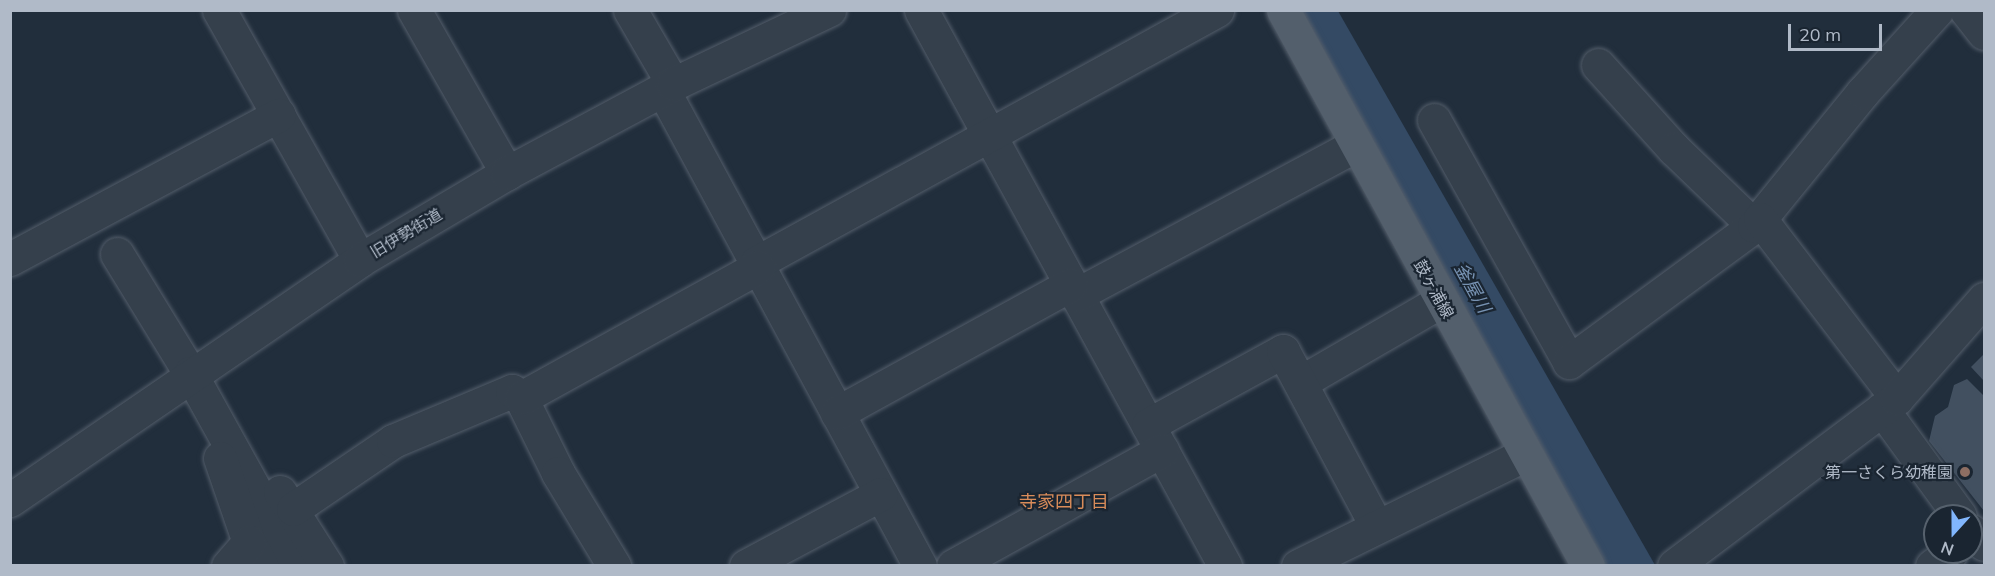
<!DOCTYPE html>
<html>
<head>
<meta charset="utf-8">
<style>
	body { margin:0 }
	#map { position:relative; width:1995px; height:576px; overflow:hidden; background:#212e3c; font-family:Mulish,"Noto Sans JP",sans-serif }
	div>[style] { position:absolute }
	.water>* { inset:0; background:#344a64 }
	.building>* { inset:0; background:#425060 }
	.roads { filter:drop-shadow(0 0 2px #535d6a) drop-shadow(0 0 2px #535d6a) }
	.minor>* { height:33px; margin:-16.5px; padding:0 16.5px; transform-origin:16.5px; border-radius:16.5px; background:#35404c }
	.major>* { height:33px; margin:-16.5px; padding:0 16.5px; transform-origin:16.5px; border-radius:16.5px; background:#535f6c }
	.dots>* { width:16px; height:16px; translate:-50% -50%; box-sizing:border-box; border:3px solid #1a2531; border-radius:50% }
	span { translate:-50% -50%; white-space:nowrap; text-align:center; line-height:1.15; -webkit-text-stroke:4.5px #1a2531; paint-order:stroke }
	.street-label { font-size:16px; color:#b0bac8 }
	.poi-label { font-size:16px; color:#b0bac8 }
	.right { translate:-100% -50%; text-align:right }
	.water-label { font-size:18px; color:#7792b2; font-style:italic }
	.neighbourhood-label { font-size:18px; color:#d98c5a }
	.frame { position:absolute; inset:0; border:12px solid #b0bac8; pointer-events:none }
	.north { position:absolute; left:1923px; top:504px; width:60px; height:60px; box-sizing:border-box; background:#1a2531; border:2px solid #56616d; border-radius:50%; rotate:201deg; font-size:16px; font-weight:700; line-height:24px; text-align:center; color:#b0bac8 }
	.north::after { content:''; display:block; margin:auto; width:21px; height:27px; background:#81b6fd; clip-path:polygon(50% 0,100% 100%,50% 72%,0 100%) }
	.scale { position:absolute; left:1788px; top:24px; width:94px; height:27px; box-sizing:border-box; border:3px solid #b0bac8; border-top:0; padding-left:8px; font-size:18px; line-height:21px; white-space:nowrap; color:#b0bac8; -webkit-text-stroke:4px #1a2531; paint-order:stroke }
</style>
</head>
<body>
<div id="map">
	<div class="water">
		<div style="clip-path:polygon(1294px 11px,1338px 11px,1655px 565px,1602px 565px)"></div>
	</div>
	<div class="building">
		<div style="clip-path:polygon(1984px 354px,1984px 381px,1971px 367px)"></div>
		<div style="clip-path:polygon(1967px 379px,1984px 396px,1984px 511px,1929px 441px,1935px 416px,1948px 407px,1954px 385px)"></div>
	</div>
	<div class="roads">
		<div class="minor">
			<div style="left:219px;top:10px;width:287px;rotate:60.6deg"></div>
			<div style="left:414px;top:10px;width:188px;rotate:60.3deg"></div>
			<div style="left:630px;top:10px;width:86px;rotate:59.8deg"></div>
			<div style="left:921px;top:10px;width:634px;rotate:61.33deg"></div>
			<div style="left:1966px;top:10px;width:29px;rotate:52deg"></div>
			<div style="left:1598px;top:65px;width:113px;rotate:47.9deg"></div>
			<div style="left:1674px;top:149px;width:111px;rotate:43.9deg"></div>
			<div style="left:663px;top:90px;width:541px;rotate:61.63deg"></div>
			<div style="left:1434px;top:120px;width:277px;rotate:60.8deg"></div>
			<div style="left:1569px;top:362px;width:230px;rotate:-36.3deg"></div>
			<div style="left:1754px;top:226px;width:173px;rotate:-50.9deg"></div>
			<div style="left:1863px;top:92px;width:110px;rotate:-47.9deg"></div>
			<div style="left:1760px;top:219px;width:225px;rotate:52.6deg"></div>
			<div style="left:117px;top:254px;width:140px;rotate:58.5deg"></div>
			<div style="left:190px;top:373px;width:221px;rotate:61deg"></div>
			<div style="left:10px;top:259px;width:305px;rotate:-28.2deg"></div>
			<div style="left:756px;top:263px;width:526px;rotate:-28.76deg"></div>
			<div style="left:1076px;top:295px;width:315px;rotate:-28.2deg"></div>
			<div style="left:1301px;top:382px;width:162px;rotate:-30.1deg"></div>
			<div style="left:521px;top:398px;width:84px;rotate:63.7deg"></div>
			<div style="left:558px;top:473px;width:109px;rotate:58.9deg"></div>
			<div style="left:1882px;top:409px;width:132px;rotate:53.9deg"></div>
			<div style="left:837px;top:413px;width:266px;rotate:-28.8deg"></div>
			<div style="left:1148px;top:425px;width:154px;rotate:-28.7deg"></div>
			<div style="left:1283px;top:351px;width:197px;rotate:61.9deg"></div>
			<div style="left:220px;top:458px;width:89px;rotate:71deg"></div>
			<div style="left:249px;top:542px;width:27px;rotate:62deg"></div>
			<div style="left:280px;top:492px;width:88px;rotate:57.6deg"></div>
			<div style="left:10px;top:500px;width:424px;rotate:-34.4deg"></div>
			<div style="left:360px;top:260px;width:171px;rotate:-30.6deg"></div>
			<div style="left:507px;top:173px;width:188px;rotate:-28.2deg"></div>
			<div style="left:673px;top:84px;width:173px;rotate:-25.4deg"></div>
			<div style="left:293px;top:509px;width:121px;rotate:-34.2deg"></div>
			<div style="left:393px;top:441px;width:129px;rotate:-22.8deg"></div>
			<div style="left:512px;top:391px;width:11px;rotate:38deg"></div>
			<div style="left:521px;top:398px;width:271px;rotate:-28.9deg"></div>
			<div style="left:1971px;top:531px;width:18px;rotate:45deg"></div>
			<div style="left:228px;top:566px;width:32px;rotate:-49deg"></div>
			<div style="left:746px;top:566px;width:153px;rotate:-28.1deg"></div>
			<div style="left:953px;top:566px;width:239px;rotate:-29deg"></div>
			<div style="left:1298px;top:566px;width:254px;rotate:-26.2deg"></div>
			<div style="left:1674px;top:566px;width:279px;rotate:-37deg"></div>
			<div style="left:1897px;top:398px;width:132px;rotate:-48.7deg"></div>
			<div style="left:1932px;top:566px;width:24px;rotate:-36deg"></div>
		</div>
		<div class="major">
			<div style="left:1283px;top:10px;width:634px;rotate:61.25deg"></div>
		</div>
	</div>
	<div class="dots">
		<div style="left:1965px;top:472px;background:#8d6e63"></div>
	</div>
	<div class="street-label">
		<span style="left:406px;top:233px;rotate:-31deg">旧伊勢街道</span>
		<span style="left:1434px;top:289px;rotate:61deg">鼓ヶ浦線</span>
	</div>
	<div class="poi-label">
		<span class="right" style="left:1953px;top:472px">第一さくら幼稚園</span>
	</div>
	<div class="water-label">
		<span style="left:1472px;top:288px;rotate:61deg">釜屋川</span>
	</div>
	<div class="neighbourhood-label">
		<span style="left:1064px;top:502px">寺家四丁目</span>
	</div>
	<div class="frame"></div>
	<div class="north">N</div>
	<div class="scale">20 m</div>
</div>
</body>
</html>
